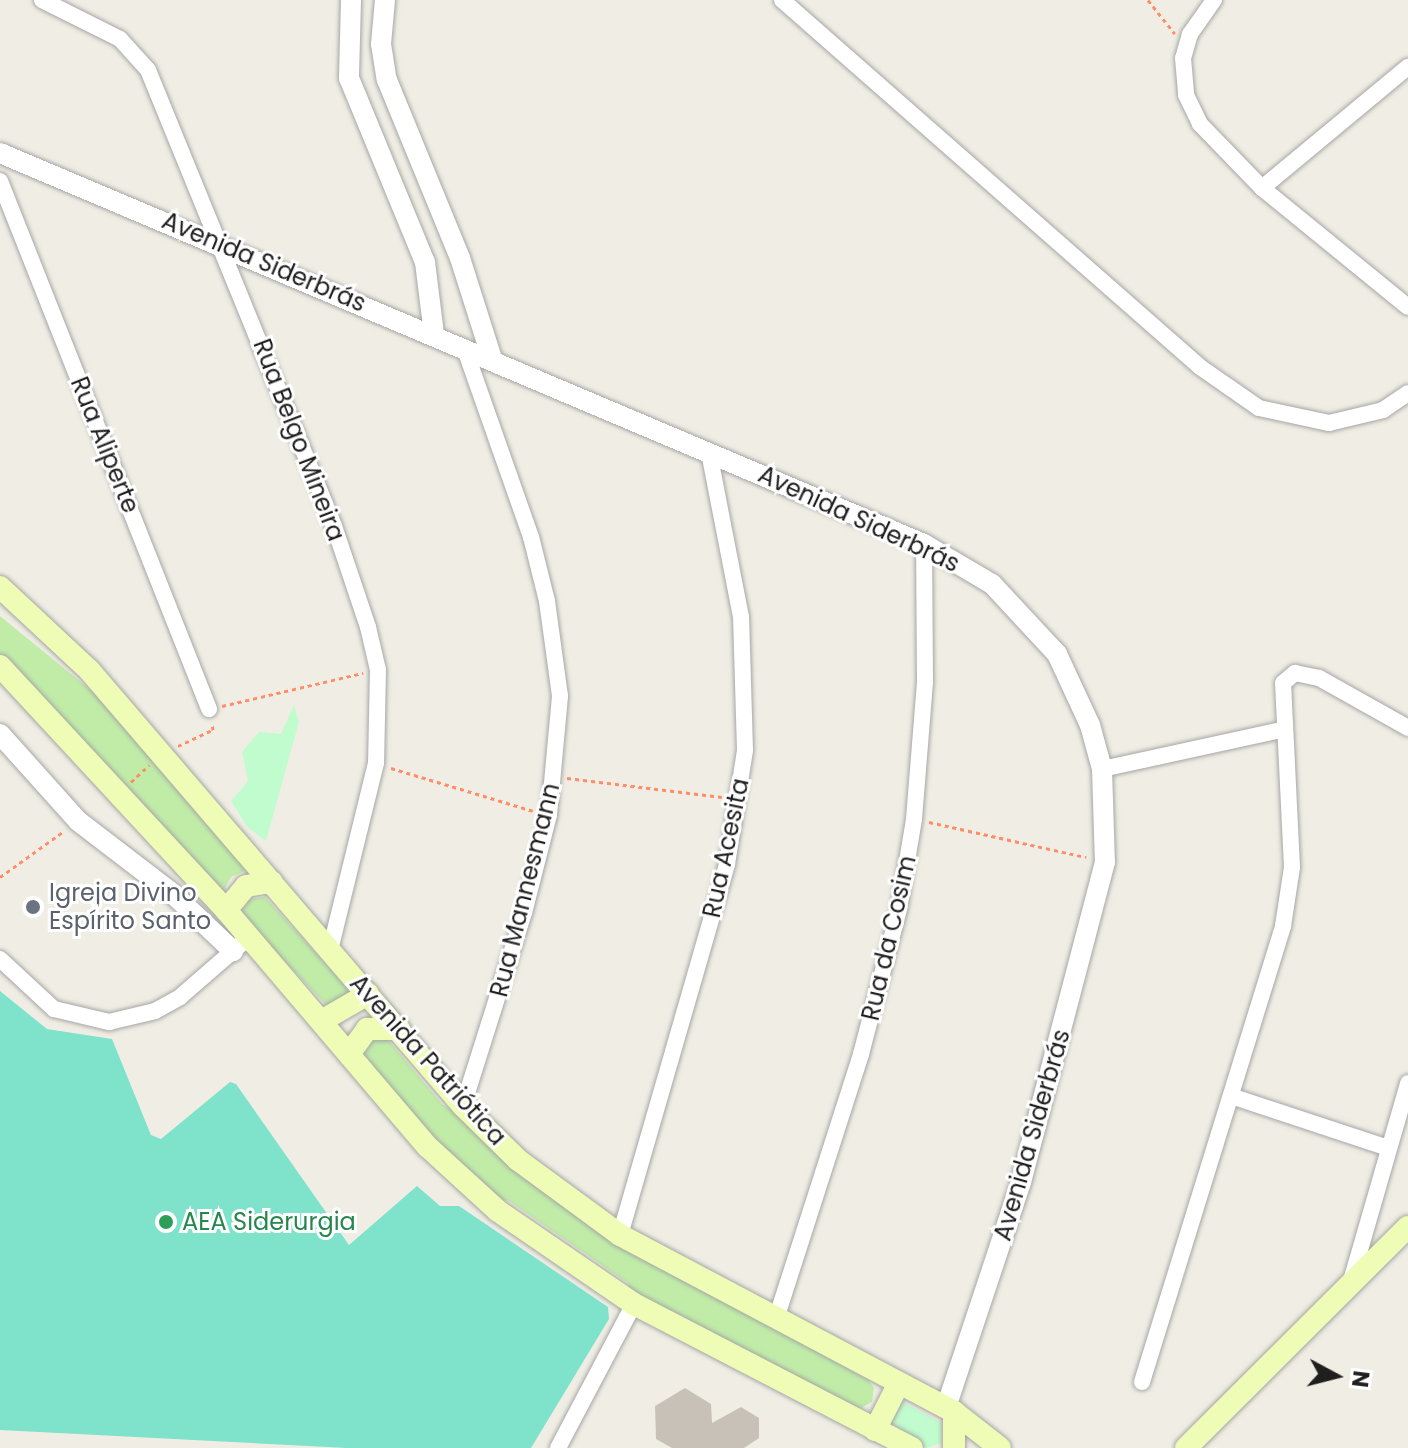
<!DOCTYPE html>
<html>
<head>
<meta charset="utf-8">
<style>
	body { margin:0 }
	#map { position:relative; width:1408px; height:1448px; overflow:hidden; background:#f0eee4; font-family:Poppins,sans-serif }
	div>[style] { position:absolute }
	.grass>* { inset:0; background:#c0eca8 }
	.park>* { inset:0; background:#c0fccd }
	.pitch>* { inset:0; background:#7fe3cb }
	.building>* { inset:0; background:#c8c1b7 }
	.path>* { height:3px; margin-top:-1.5px; transform-origin:0; background:repeating-linear-gradient(90deg,#ff8d67 0 4px,transparent 0 8px) }
	.roads { filter:drop-shadow(0 0 2px #a6a6a6) drop-shadow(0 0 2px #a6a6a6) }
	.minor>* { height:16px; margin:-8px; padding:0 8px; transform-origin:8px; border-radius:8px; background:#fff }
	.tertiary>* { height:20px; margin:-10px; padding:0 10px; transform-origin:10px; border-radius:10px; background:#fff }
	.secondary>* { height:22px; margin:-11px; padding:0 11px; transform-origin:11px; border-radius:11px; background:#eefcb6 }
	.dots>* { width:22px; height:22px; translate:-50% -50%; box-sizing:border-box; border:4px solid #fff; border-radius:50% }
	span { translate:-50% -50%; white-space:nowrap; text-align:center; line-height:1.15; -webkit-text-stroke:6px #fff; paint-order:stroke }
	.street-label { font-size:24px; color:#1f1f1f }
	.worship-label { font-size:24px; color:#5b616d }
	.left { translate:0 -50%; text-align:left }
	.leisure-label { font-size:24px; color:#27864d }
	.north { position:absolute; left:1296px; top:1336px; width:80px; height:80px; -webkit-text-stroke:6px #fff; paint-order:stroke; rotate:97deg; font-size:22px; font-weight:700; line-height:32px; text-align:center; color:#1f1f1f }
	.north::after { content:''; display:block; margin:auto; width:28px; height:36px; background:#1f1f1f; clip-path:polygon(50% 0,100% 100%,50% 72%,0 100%) }
</style>
</head>
<body>
<div id="map">
	<div class="grass">
		<div style="clip-path:polygon(0 616px,93px 692px,249px 869px,231px 877px,222px 894px,123px 782px,0 657px)"></div>
		<div style="clip-path:polygon(265px 897px,352px 993px,331px 1010px,241px 915px,248px 899px)"></div>
		<div style="clip-path:polygon(373px 1040px,388px 1040px,442px 1104px,722px 1297px,868px 1380px,874px 1388px,872px 1402px,859px 1409px,630px 1291px,628px 1283px,509px 1201px,490px 1198px,362px 1057px)"></div>
	</div>
	<div class="park">
		<div style="clip-path:polygon(294px 705px,299px 722px,266px 841px,248px 828px,231px 801px,248px 781px,242px 752px,259px 732px,281px 734px)"></div>
		<div style="clip-path:polygon(901px 1401px,942px 1423px,941px 1443px,927px 1448px,890px 1427px,888px 1414px)"></div>
	</div>
	<div class="pitch">
		<div style="clip-path:polygon(0 991px,47px 1029px,112px 1039px,151px 1135px,161px 1139px,230px 1082px,236px 1084px,349px 1245px,417px 1186px,440px 1206px,459px 1206px,608px 1307px,609px 1319px,531px 1448px,347px 1448px,0 1430px)"></div>
	</div>
	<div class="building">
		<div style="clip-path:polygon(685px 1388px,711px 1404px,712px 1423px,741px 1407px,759px 1418px,759px 1438px,744px 1448px,672px 1448px,656px 1439px,655px 1406px)"></div>
	</div>
	<div class="path">
		<div style="left:1148px;top:0;width:43px;rotate:51.5deg"></div>
		<div style="left:222px;top:706px;width:145px;rotate:-13.2deg"></div>
		<div style="left:178px;top:746px;width:38px;rotate:-25deg"></div>
		<div style="left:213px;top:730px;width:6px;rotate:-99deg"></div>
		<div style="left:391px;top:768px;width:148px;rotate:16.8deg"></div>
		<div style="left:567px;top:778px;width:156px;rotate:7deg"></div>
		<div style="left:131px;top:782px;width:25px;rotate:-43deg"></div>
		<div style="left:929px;top:822px;width:161px;rotate:12.6deg"></div>
		<div style="left:0;top:877px;width:79px;rotate:-35.7deg"></div>
	</div>
	<div class="roads">
		<div class="minor">
			<div style="left:42px;top:0;width:87px;rotate:26.6deg"></div>
			<div style="left:120px;top:39px;width:42px;rotate:47.9deg"></div>
			<div style="left:148px;top:70px;width:492px;rotate:67.8deg"></div>
			<div style="left:334px;top:526px;width:107px;rotate:71.4deg"></div>
			<div style="left:368px;top:627px;width:44px;rotate:76.9deg"></div>
			<div style="left:378px;top:670px;width:93px;rotate:91.2deg"></div>
			<div style="left:376px;top:763px;width:193px;rotate:103.8deg"></div>
			<div style="left:782px;top:0;width:556px;rotate:41.28deg"></div>
			<div style="left:1200px;top:367px;width:72px;rotate:34.8deg"></div>
			<div style="left:1259px;top:408px;width:72px;rotate:12.1deg"></div>
			<div style="left:1329px;top:423px;width:56px;rotate:-13.5deg"></div>
			<div style="left:1383px;top:410px;width:30px;rotate:-34deg"></div>
			<div style="left:1214px;top:0;width:42px;rotate:125.2deg"></div>
			<div style="left:1190px;top:34px;width:25px;rotate:106deg"></div>
			<div style="left:1183px;top:58px;width:37px;rotate:85deg"></div>
			<div style="left:1186px;top:95px;width:32px;rotate:64deg"></div>
			<div style="left:1200px;top:124px;width:89px;rotate:45.9deg"></div>
			<div style="left:1262px;top:188px;width:188px;rotate:39.2deg"></div>
			<div style="left:0;top:181px;width:568px;rotate:68.4deg"></div>
			<div style="left:1262px;top:188px;width:190px;rotate:-39.7deg"></div>
			<div style="left:1102px;top:769px;width:187px;rotate:-12.3deg"></div>
			<div style="left:0;top:959px;width:74px;rotate:42.8deg"></div>
			<div style="left:54px;top:1009px;width:57px;rotate:13.3deg"></div>
			<div style="left:109px;top:1022px;width:47px;rotate:-13.4deg"></div>
			<div style="left:155px;top:1011px;width:29px;rotate:-29deg"></div>
			<div style="left:180px;top:997px;width:81px;rotate:-41deg"></div>
			<div style="left:1234px;top:1097px;width:162px;rotate:18.3deg"></div>
			<div style="left:463px;top:1106px;width:202px;rotate:-72.5deg"></div>
			<div style="left:524px;top:913px;width:101px;rotate:-75.7deg"></div>
			<div style="left:549px;top:815px;width:120px;rotate:-84.7deg"></div>
			<div style="left:560px;top:696px;width:96px;rotate:-97.8deg"></div>
			<div style="left:547px;top:601px;width:66px;rotate:-104deg"></div>
			<div style="left:531px;top:537px;width:201px;rotate:-109.4deg"></div>
			<div style="left:620px;top:1235px;width:386px;rotate:-73.9deg"></div>
			<div style="left:727px;top:864px;width:115px;rotate:-81deg"></div>
			<div style="left:745px;top:750px;width:133px;rotate:-91.7deg"></div>
			<div style="left:741px;top:617px;width:168px;rotate:-101deg"></div>
			<div style="left:1351px;top:1281px;width:206px;rotate:-73.9deg"></div>
			<div style="left:776px;top:1319px;width:278px;rotate:-72.2deg"></div>
			<div style="left:861px;top:1054px;width:150px;rotate:-75.3deg"></div>
			<div style="left:899px;top:909px;width:91px;rotate:-80.5deg"></div>
			<div style="left:914px;top:819px;width:137px;rotate:-85.4deg"></div>
			<div style="left:925px;top:682px;width:138px;rotate:-90.4deg"></div>
			<div style="left:1142px;top:1382px;width:477px;rotate:-72.8deg"></div>
			<div style="left:1283px;top:926px;width:60px;rotate:-81.3deg"></div>
			<div style="left:1292px;top:867px;width:184px;rotate:-92.8deg"></div>
			<div style="left:1283px;top:683px;width:16px;rotate:-40deg"></div>
			<div style="left:1295px;top:673px;width:25px;rotate:12deg"></div>
			<div style="left:1319px;top:678px;width:102px;rotate:29.3deg"></div>
			<div style="left:558px;top:1448px;width:163px;rotate:-62.2deg"></div>
		</div>
		<div class="tertiary">
			<div style="left:351px;top:0;width:78px;rotate:91.5deg"></div>
			<div style="left:349px;top:78px;width:199px;rotate:67.6deg"></div>
			<div style="left:425px;top:262px;width:73px;rotate:82.9deg"></div>
			<div style="left:385px;top:0;width:44px;rotate:95.2deg"></div>
			<div style="left:381px;top:44px;width:36px;rotate:81deg"></div>
			<div style="left:387px;top:80px;width:192px;rotate:67.7deg"></div>
			<div style="left:460px;top:258px;width:106px;rotate:72.4deg"></div>
			<div style="left:0;top:153px;width:1003px;rotate:22.94deg"></div>
			<div style="left:924px;top:544px;width:79px;rotate:30.5deg"></div>
			<div style="left:992px;top:584px;width:96px;rotate:47.1deg"></div>
			<div style="left:1057px;top:654px;width:78px;rotate:65.1deg"></div>
			<div style="left:1090px;top:725px;width:46px;rotate:74.7deg"></div>
			<div style="left:1102px;top:769px;width:93px;rotate:88.2deg"></div>
			<div style="left:1105px;top:862px;width:331px;rotate:104.7deg"></div>
			<div style="left:1021px;top:1182px;width:238px;rotate:108.4deg"></div>
			<div style="left:0;top:734px;width:117px;rotate:48.1deg"></div>
			<div style="left:78px;top:821px;width:120px;rotate:37.5deg"></div>
			<div style="left:173px;top:894px;width:83px;rotate:43.5deg"></div>
		</div>
		<div class="secondary">
			<div style="left:0;top:587px;width:122px;rotate:43deg"></div>
			<div style="left:89px;top:670px;width:574px;rotate:49.38deg"></div>
			<div style="left:463px;top:1106px;width:77px;rotate:44.5deg"></div>
			<div style="left:518px;top:1160px;width:127px;rotate:36.3deg"></div>
			<div style="left:620px;top:1235px;width:378px;rotate:27.9deg"></div>
			<div style="left:954px;top:1412px;width:58px;rotate:38deg"></div>
			<div style="left:0;top:666px;width:333px;rotate:47.2deg"></div>
			<div style="left:226px;top:910px;width:311px;rotate:49.6deg"></div>
			<div style="left:428px;top:1147px;width:95px;rotate:42.4deg"></div>
			<div style="left:498px;top:1211px;width:165px;rotate:34.4deg"></div>
			<div style="left:634px;top:1304px;width:313px;rotate:27.4deg"></div>
			<div style="left:226px;top:910px;width:31px;rotate:-50deg"></div>
			<div style="left:246px;top:886px;width:26px;rotate:-9deg"></div>
			<div style="left:323px;top:1020px;width:52px;rotate:-30deg"></div>
			<div style="left:349px;top:1054px;width:31px;rotate:-54deg"></div>
			<div style="left:367px;top:1029px;width:32px"></div>
			<div style="left:954px;top:1412px;width:36px;rotate:90deg"></div>
			<div style="left:875px;top:1430px;width:51px;rotate:-62.9deg"></div>
			<div style="left:1186px;top:1448px;width:313px;rotate:-44.9deg"></div>
		</div>
	</div>
	<div class="dots">
		<div style="left:33px;top:907px;background:#6b7280"></div>
		<div style="left:166px;top:1222px;background:#2e9e5b"></div>
	</div>
	<div class="street-label">
		<span style="left:264px;top:262px;rotate:23deg">Avenida Siderbrás</span>
		<span style="left:299px;top:440px;rotate:69deg">Rua Belgo Mineira</span>
		<span style="left:105px;top:445px;rotate:68deg">Rua Aliperte</span>
		<span style="left:859px;top:519px;rotate:25deg">Avenida Siderbrás</span>
		<span style="left:726px;top:848px;rotate:-78deg">Rua Acesita</span>
		<span style="left:525px;top:890px;rotate:-76deg">Rua Mannesmann</span>
		<span style="left:889px;top:938px;rotate:-77deg">Rua da Cosim</span>
		<span style="left:428px;top:1060px;rotate:48deg">Avenida Patriótica</span>
		<span style="left:1032px;top:1135px;rotate:-74deg">Avenida Siderbrás</span>
	</div>
	<div class="worship-label">
		<span class="left" style="left:49px;top:907px">Igreja Divino<br>Espírito Santo</span>
	</div>
	<div class="leisure-label">
		<span class="left" style="left:182px;top:1222px">AEA Siderurgia</span>
	</div>
	<div class="north">N</div>
</div>
</body>
</html>
